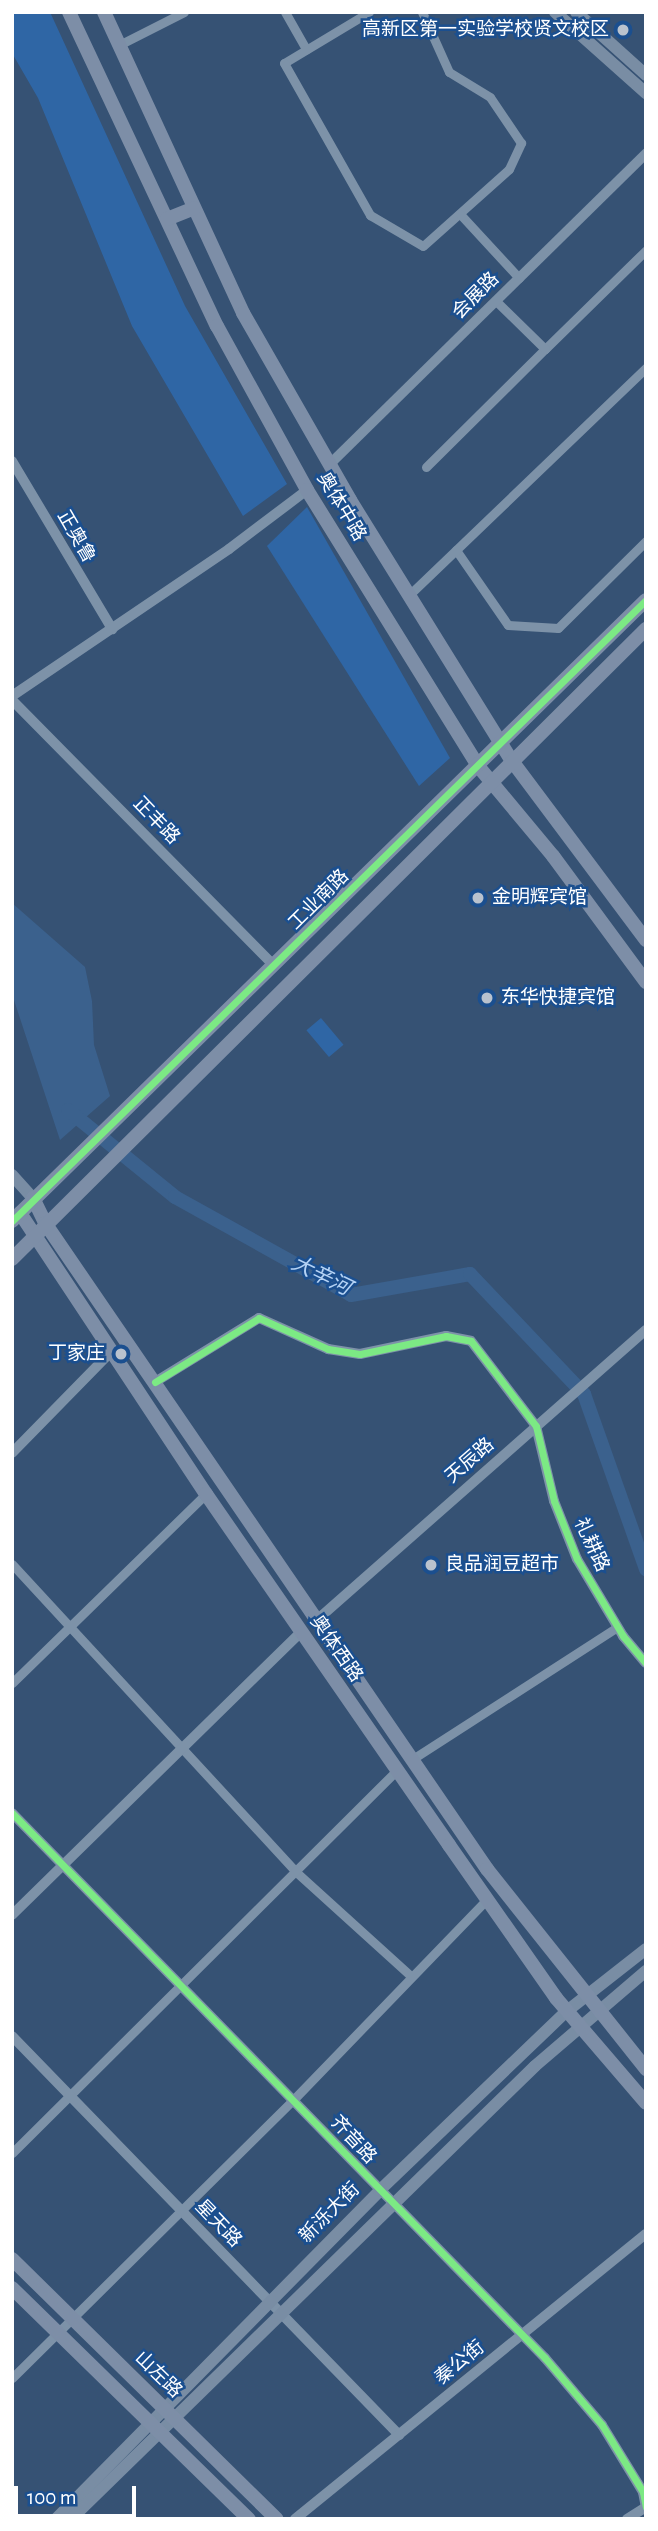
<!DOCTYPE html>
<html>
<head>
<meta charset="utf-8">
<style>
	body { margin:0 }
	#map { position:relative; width:658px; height:2531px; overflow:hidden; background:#365274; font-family:"Alegreya Sans","Noto Sans SC",sans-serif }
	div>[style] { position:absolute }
	.green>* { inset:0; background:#2f66a5; transform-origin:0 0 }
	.water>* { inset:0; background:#3b618d }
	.river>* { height:14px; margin:-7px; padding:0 7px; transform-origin:7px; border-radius:7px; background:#3b618d }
	.minor>* { height:9px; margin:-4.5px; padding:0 4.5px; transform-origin:4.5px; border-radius:4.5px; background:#7d92a8 }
	.tertiary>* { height:10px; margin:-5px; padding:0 5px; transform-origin:5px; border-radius:5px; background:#7d92a8 }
	.secondary>* { height:12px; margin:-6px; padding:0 6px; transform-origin:6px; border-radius:6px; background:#798da4 }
	.primary>* { height:14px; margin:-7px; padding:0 7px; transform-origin:7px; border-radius:7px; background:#7d8ea7 }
	.cycleway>* { height:7px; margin:-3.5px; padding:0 3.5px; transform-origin:3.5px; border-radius:3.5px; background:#7ce984 }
	.dots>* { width:19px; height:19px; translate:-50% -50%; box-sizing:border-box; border:4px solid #1b4f8f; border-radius:50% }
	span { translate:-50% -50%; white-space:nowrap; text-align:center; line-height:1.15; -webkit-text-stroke:5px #1b4f8f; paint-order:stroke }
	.poi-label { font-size:19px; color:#fff }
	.right { translate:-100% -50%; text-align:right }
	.left { translate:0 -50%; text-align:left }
	.street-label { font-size:19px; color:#fff }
	.water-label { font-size:21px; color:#b5d3f5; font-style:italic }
	.frame { position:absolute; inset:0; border:14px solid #fff; pointer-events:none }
	.scale { position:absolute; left:14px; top:2486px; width:122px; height:32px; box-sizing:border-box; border:4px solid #fff; border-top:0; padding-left:9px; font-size:21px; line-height:24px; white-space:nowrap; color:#fff; -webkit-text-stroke:5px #1b4f8f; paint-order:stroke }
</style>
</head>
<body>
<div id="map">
	<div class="green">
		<div style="clip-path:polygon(12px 12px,50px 12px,185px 306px,287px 484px,243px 516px,132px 326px,38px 98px,12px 53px)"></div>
		<div style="clip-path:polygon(307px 507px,450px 758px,419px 786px,267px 546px)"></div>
		<div style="left:321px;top:1018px;width:35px;height:19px;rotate:50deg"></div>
	</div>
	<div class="water">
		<div style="clip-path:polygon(12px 903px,85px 967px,92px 1001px,94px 1045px,110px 1096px,60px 1140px,12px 994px)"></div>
	</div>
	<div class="river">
		<div style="left:68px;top:1110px;width:138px;rotate:39.1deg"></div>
		<div style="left:175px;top:1197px;width:201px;rotate:29.1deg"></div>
		<div style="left:351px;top:1295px;width:121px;rotate:-10deg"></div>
		<div style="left:470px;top:1274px;width:166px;rotate:46.5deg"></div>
		<div style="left:584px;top:1394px;width:186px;rotate:70.5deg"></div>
	</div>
	<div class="minor">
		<div style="left:285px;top:12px;width:43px;rotate:60.4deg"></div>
		<div style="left:369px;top:12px;width:99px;rotate:149deg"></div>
		<div style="left:284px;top:63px;width:175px;rotate:60.5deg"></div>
		<div style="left:370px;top:215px;width:61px;rotate:30.3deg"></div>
		<div style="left:423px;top:246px;width:115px;rotate:-41.8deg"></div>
		<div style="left:509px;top:169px;width:29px;rotate:-65deg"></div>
		<div style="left:521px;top:143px;width:55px;rotate:-124deg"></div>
		<div style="left:490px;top:97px;width:48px;rotate:-148.6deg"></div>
		<div style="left:449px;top:72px;width:66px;rotate:-114.2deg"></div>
		<div style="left:119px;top:45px;width:73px;rotate:-26.9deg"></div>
		<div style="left:460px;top:214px;width:87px;rotate:47.3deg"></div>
		<div style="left:545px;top:349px;width:141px;rotate:-44.4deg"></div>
		<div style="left:426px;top:467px;width:168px;rotate:-44.8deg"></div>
		<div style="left:545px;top:349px;width:69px;rotate:-135.6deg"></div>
		<div style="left:456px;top:550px;width:91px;rotate:55.3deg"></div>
		<div style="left:508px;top:625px;width:50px;rotate:3.4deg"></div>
		<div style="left:558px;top:628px;width:124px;rotate:-44.7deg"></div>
		<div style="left:408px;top:596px;width:330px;rotate:-43.8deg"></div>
		<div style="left:12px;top:1564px;width:418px;rotate:47.3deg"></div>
		<div style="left:295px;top:1871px;width:156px;rotate:42.2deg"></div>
		<div style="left:12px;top:1683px;width:271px;rotate:-44.3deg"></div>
		<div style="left:411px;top:1760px;width:245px;rotate:-32.8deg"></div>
		<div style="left:12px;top:2153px;width:544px;rotate:-44.85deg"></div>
		<div style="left:12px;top:2378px;width:395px;rotate:-44.7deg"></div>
		<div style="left:293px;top:2100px;width:279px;rotate:-46deg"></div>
	</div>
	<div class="tertiary">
		<div style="left:12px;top:461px;width:196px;rotate:59.2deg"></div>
		<div style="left:331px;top:463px;width:442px;rotate:-44.5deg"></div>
		<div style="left:12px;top:696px;width:262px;rotate:-34.1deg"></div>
		<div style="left:229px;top:549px;width:98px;rotate:-37.1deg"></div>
		<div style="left:12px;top:700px;width:373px;rotate:45.4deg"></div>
		<div style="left:155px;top:1382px;width:122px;rotate:-31.6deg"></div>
		<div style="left:259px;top:1318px;width:76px;rotate:24.2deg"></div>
		<div style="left:328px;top:1349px;width:32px;rotate:9deg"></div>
		<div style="left:360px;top:1354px;width:88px;rotate:-11.8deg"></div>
		<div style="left:446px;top:1336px;width:25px;rotate:11deg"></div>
		<div style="left:471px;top:1341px;width:107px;rotate:52.6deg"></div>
		<div style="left:536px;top:1426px;width:77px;rotate:76.5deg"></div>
		<div style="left:554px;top:1501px;width:62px;rotate:68.4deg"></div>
		<div style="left:577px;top:1559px;width:90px;rotate:59.1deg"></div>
		<div style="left:623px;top:1636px;width:35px;rotate:50deg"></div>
		<div style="left:12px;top:1453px;width:143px;rotate:-45.6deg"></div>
		<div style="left:318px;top:1619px;width:437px;rotate:-41.4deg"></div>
		<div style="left:12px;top:1813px;width:762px;rotate:45.64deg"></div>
		<div style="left:545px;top:2358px;width:88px;rotate:49.6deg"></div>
		<div style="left:602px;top:2425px;width:79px;rotate:58.5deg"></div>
		<div style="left:643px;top:2492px;width:15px;rotate:79deg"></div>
		<div style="left:12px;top:1915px;width:404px;rotate:-44.4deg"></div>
		<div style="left:12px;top:2036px;width:556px;rotate:45.87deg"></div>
		<div style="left:295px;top:2519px;width:452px;rotate:-39.1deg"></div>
		<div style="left:627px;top:2519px;width:22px;rotate:-32deg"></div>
	</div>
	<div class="secondary">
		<div style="left:555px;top:12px;width:122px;rotate:41.7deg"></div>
		<div style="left:576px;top:12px;width:94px;rotate:42deg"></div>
		<div style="left:12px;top:1175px;width:31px;rotate:48deg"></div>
		<div style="left:56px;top:2519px;width:460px;rotate:-45.4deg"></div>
		<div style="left:379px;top:2191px;width:260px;rotate:-43.8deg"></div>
		<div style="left:567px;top:2011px;width:100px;rotate:-38.1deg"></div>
		<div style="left:71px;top:2519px;width:648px;rotate:-44.31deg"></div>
		<div style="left:535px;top:2066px;width:146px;rotate:-40.6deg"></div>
	</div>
	<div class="primary">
		<div style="left:69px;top:12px;width:347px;rotate:64.8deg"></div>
		<div style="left:217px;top:326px;width:187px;rotate:61.2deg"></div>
		<div style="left:307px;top:490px;width:325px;rotate:58.2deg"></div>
		<div style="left:478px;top:766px;width:117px;rotate:50.2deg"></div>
		<div style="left:553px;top:856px;width:157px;rotate:53.6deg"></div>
		<div style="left:104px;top:12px;width:332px;rotate:65.2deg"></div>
		<div style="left:243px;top:313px;width:215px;rotate:60.2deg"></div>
		<div style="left:350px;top:500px;width:307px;rotate:58.2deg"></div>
		<div style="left:512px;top:761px;width:224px;rotate:53.2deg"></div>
		<div style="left:167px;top:219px;width:29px;rotate:-22deg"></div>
		<div style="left:33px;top:1198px;width:28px;rotate:64deg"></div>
		<div style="left:45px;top:1223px;width:783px;rotate:55.62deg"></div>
		<div style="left:487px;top:1869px;width:256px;rotate:51.5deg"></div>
		<div style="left:20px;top:1213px;width:337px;rotate:56.5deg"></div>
		<div style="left:206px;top:1494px;width:427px;rotate:55.3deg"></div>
		<div style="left:449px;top:1845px;width:187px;rotate:55deg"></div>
		<div style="left:556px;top:1998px;width:138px;rotate:49.4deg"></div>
		<div style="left:12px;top:1221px;width:887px;rotate:-44.41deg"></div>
		<div style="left:12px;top:1259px;width:894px;rotate:-44.82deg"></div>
		<div style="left:12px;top:2259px;width:371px;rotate:44.5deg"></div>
		<div style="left:12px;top:2288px;width:331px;rotate:44.3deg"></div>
	</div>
	<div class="cycleway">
		<div style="left:12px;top:1221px;width:887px;rotate:-44.41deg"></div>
		<div style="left:155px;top:1382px;width:122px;rotate:-31.6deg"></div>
		<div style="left:259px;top:1318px;width:76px;rotate:24.2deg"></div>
		<div style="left:328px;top:1349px;width:32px;rotate:9deg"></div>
		<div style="left:360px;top:1354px;width:88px;rotate:-11.8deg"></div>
		<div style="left:446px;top:1336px;width:25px;rotate:11deg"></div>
		<div style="left:471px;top:1341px;width:107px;rotate:52.6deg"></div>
		<div style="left:536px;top:1426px;width:77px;rotate:76.5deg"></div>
		<div style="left:554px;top:1501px;width:62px;rotate:68.4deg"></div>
		<div style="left:577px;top:1559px;width:90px;rotate:59.1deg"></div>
		<div style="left:623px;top:1636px;width:35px;rotate:50deg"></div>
		<div style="left:12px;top:1813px;width:762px;rotate:45.64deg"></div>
		<div style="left:545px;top:2358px;width:88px;rotate:49.6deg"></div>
		<div style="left:602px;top:2425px;width:79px;rotate:58.5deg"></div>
		<div style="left:643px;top:2492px;width:15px;rotate:79deg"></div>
	</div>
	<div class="dots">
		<div style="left:623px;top:30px;background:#b9c2ce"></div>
		<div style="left:478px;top:898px;background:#b9c2ce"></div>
		<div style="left:487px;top:998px;background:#b9c2ce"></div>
		<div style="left:121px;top:1354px;background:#b9c2ce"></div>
		<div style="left:431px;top:1565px;background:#b9c2ce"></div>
	</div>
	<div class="poi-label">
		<span class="right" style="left:609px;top:30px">高新区第一实验学校贤文校区</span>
		<span class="left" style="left:492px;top:898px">金明辉宾馆</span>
		<span class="left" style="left:501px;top:998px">东华快捷宾馆</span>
		<span class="right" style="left:105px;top:1354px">丁家庄</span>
		<span class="left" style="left:445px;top:1565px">良品润豆超市</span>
	</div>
	<div class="street-label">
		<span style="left:476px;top:296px;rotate:-45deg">会展路</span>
		<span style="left:341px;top:507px;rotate:59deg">奥体中路</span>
		<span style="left:76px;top:537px;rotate:60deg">正奥鲁</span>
		<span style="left:156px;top:821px;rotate:46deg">正丰路</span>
		<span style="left:319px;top:900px;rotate:-45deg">工业南路</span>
		<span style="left:470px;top:1461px;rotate:-41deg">天辰路</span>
		<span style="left:591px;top:1545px;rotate:65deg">礼耕路</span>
		<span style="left:336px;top:1649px;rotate:55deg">奥体西路</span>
		<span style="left:353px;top:2140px;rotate:47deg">齐音路</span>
		<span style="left:330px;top:2213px;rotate:-45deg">新泺大街</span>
		<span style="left:218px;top:2224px;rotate:46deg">星天路</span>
		<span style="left:460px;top:2363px;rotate:-39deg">秦公街</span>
		<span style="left:158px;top:2375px;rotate:44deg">山左路</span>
	</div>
	<div class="water-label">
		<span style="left:321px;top:1276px;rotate:26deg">大辛河</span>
	</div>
	<div class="frame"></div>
	<div class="scale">100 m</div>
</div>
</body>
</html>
